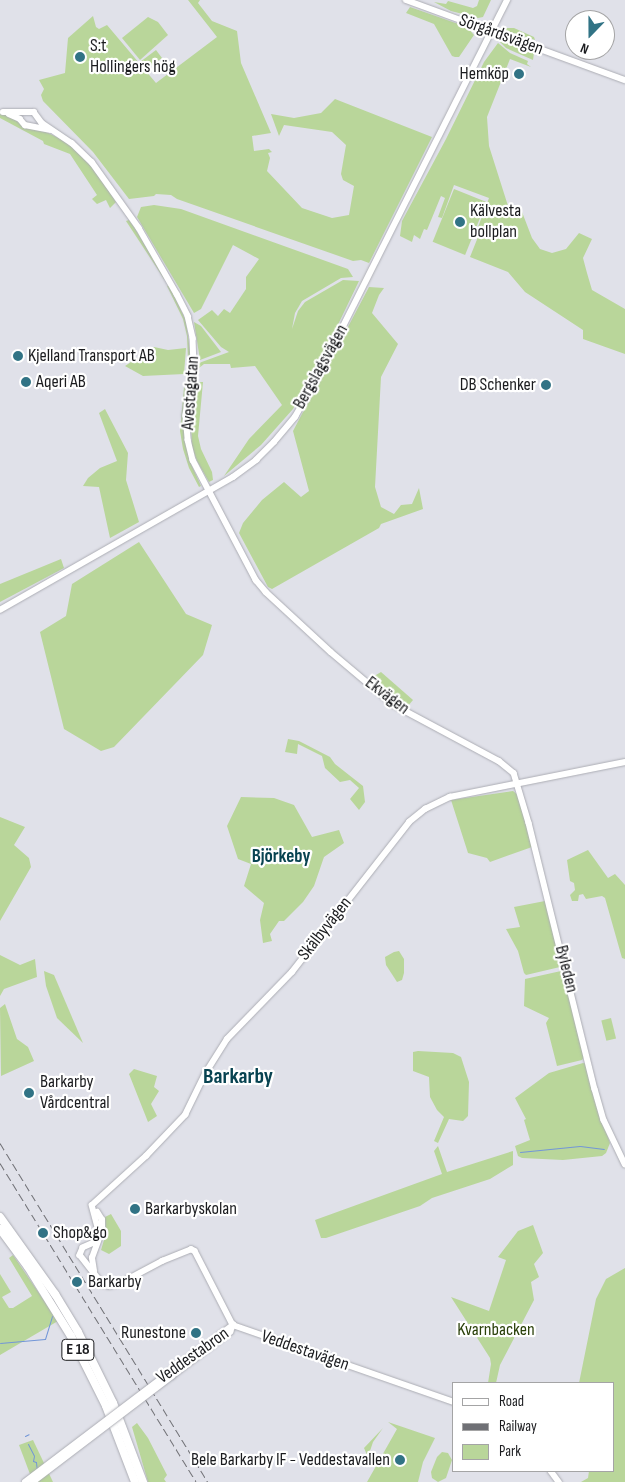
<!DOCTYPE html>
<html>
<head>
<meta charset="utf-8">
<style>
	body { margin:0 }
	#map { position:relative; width:625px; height:1482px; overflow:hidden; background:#e0e1e9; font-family:"Sofia Sans Condensed",sans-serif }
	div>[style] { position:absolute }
	.green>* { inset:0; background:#b9d69a; transform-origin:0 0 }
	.stream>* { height:1px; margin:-0.5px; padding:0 0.5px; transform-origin:0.5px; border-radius:0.5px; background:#7296d7 }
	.roads { filter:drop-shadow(0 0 1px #acadb4) drop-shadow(0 0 1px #acadb4) }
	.secondary>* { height:5.5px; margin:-2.75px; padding:0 2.75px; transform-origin:2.75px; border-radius:2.75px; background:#fff }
	.highway>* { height:8px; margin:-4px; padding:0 4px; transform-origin:4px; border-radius:4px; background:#fff }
	.rail>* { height:1px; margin-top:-0.5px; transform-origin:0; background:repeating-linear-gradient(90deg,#6f7075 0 8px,transparent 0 12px) }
	.bridges { filter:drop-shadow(0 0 1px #acadb4) drop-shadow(0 0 1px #acadb4) }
	.secondary-bridge>* { height:5.5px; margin:-2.75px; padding:0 2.75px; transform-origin:2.75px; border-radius:2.75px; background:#fff }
	.dots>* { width:14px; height:14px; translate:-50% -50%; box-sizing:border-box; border:2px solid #fff; border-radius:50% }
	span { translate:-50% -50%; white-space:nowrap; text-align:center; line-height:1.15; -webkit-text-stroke:4.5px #fff; paint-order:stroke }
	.shield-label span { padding:1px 4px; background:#fff; border:1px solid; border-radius:4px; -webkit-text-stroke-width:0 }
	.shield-label { font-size:16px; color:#1b1c1f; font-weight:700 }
	.street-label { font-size:18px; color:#1b1c1f }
	.poi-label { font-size:18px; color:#1b1c1f }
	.left { translate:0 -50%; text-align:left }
	.right { translate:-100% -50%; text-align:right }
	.park-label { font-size:18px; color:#2a400a }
	.neighbourhood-label { font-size:19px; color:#084351; font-weight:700 }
	.district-label { font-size:22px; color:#084351; font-weight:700 }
	.legend { position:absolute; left:452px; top:1382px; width:162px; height:90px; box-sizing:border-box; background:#fff; border:1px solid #a4a4a5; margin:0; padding:6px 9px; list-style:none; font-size:15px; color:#1b1c1f }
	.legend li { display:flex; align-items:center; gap:10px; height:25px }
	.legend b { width:25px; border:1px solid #a4a4a5 }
	.north { position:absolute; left:565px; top:10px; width:50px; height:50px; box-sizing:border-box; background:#fff; border:1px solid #a4a4a5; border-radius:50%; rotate:202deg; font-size:14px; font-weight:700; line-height:20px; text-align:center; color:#1b1c1f }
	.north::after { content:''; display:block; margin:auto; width:18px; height:22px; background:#317385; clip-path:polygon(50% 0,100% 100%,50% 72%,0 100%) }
</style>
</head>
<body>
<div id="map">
	<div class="green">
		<div style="clip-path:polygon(188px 0,200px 0,198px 3px,212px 21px,237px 31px,241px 63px,271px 133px,252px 136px,254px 151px,269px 149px,272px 152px,268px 153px,270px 158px,267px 171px,302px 208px,332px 218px,349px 215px,354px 186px,343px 180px,341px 174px,346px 145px,332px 132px,284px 125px,279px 136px,271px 114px,294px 118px,321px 113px,335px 99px,432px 137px,369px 263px,361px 260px,353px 261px,177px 199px,171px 195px,156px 194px,154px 196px,129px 199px,93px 152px,43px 101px,41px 95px,44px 89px,39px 80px,65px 73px,68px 38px,93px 16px,96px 27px,99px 29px,107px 25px,156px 83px,217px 37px)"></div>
		<div style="clip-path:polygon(479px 0,491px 0,483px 17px,478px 18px,451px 11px,434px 2px,446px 4px,448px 1px,473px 8px,477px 6px)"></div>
		<div style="clip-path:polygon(410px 7px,467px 27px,474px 35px,459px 57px,455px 57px,452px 56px,434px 24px,406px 13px)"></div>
		<div style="clip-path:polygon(148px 17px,158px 22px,168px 35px,140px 60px,122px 38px)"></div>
		<div style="clip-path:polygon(506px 28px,514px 28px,534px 37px,535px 40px,504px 30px)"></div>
		<div style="clip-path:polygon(500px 40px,531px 50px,534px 53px,533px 60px,506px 48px,500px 42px)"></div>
		<div style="clip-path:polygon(498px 43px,510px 53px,528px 61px,527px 64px,531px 67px,510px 59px,487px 117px,489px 146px,509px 209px,522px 212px,532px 238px,540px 249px,552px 253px,566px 249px,579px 233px,592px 239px,583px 258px,587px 273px,592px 290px,625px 309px,625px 354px,583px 339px,583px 330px,525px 292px,508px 272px,470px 257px,478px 237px,475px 235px,489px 198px,454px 185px,442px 218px,438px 217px,445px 198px,441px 196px,427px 230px,424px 229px,420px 239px,414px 235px,412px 242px,400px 236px,402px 221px,446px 139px,484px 62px)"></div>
		<div style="left:156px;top:50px;width:10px;height:20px;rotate:53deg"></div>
		<div style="clip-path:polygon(0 114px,15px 117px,26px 128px,44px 131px,67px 142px,96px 171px,116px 202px,110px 208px,106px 200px,97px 204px,92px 199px,97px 195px,70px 154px,44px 144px,43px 141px,0 118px)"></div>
		<div style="left:454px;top:189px;width:35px;height:57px;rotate:22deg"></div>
		<div style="clip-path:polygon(154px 205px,181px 209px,348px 269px,353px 277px,341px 278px,302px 301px,295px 313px,292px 329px,298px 311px,305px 302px,343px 280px,359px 281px,320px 362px,293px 409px,261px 445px,224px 476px,249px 439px,282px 405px,255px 366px,231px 368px,230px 364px,204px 364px,199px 368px,199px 363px,229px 352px,221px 347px,198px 320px,212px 310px,218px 316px,224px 309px,230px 313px,246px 289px,246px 277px,259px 259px,233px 245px,201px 309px,194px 313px,137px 217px,141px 207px)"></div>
		<div style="clip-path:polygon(129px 220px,134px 227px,165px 278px,164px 279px,126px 221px)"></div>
		<div style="clip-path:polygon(169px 285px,186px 321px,191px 359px,188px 359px,187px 336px,183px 319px,167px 286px)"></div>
		<div style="clip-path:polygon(369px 287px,384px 288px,379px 295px,372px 313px,398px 344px,381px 377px,375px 487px,381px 507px,394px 514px,401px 505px,412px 504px,419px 488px,423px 509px,381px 524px,379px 528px,272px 589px,268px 587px,239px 533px,243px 523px,262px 500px,284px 482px,301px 497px,309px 491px,293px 431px)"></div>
		<div style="clip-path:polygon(194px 322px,201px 326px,221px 352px,200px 360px)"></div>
		<div style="clip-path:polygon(154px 347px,168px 350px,186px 348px,184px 374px,143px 376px,125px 366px)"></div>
		<div style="clip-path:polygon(200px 382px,203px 382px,198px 436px,201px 449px,212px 472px,213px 480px,209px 482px,197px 461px,192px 447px,191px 424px,195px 387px)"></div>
		<div style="clip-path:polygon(184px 387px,187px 392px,185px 440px,191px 464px,201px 486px,199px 487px,189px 468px,183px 449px,180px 431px)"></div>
		<div style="clip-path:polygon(105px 409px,128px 453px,126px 480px,139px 522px,110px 538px,99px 487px,83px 486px,88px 478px,100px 468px,117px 461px,99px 413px)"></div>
		<div style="clip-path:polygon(139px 542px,186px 614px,212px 625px,203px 655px,114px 747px,101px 751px,64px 729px,40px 632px,66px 616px,72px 584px)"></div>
		<div style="clip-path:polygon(61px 559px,64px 568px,0 602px,0 584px)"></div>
		<div style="clip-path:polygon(381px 672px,413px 700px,408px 706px,371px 678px)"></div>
		<div style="clip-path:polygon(288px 739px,299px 741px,330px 757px,335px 764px,363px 786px,365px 802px,359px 810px,350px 799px,359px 788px,350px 780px,340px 782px,325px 768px,322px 756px,298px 744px,297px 754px,285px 752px)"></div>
		<div style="clip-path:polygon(513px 791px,518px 795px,532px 847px,490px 862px,487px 858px,468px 853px,451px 800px)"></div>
		<div style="clip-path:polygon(241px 797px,274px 798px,294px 805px,312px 837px,339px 830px,344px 843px,324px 857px,314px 886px,303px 902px,284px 921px,279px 921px,270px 934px,272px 941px,263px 943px,260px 920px,264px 903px,244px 886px,251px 864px,238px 859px,227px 826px)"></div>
		<div style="clip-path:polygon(0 817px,25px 827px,14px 845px,29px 858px,31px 867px,0 921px)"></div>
		<div style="clip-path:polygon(588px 850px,608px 878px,615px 874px,625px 885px,625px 959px,622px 958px,605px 898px,602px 896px,586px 899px,583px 894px,579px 895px,578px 901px,572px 901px,570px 895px,575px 890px,574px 883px,570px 881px,567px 860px)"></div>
		<div style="clip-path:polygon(545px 901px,563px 963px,560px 967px,526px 975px,524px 973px,518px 951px,506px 929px,520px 927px,514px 907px)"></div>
		<div style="clip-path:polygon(399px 951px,404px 959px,404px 973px,402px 980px,397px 982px,386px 965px,385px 957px,394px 952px)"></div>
		<div style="clip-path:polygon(0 955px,20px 965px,35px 959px,37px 977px,4px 989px,0 996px)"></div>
		<div style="clip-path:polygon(44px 971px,54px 975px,83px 1043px,57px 1018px,46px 986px)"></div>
		<div style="clip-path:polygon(561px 971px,564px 973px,584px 1057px,582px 1060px,557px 1066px,546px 1023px,549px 1018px,524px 1006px,525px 979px)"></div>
		<div style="clip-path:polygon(5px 1004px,17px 1039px,28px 1047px,34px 1061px,1px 1076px,0 1008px)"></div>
		<div style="left:611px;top:1018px;width:21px;height:10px;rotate:76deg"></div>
		<div style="clip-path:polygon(418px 1051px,453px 1053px,461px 1057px,469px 1082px,468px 1116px,463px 1121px,449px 1119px,438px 1143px,434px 1141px,444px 1117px,437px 1110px,430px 1097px,429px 1077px,413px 1071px,413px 1052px)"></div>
		<div style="clip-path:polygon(583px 1063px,587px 1064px,601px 1117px,610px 1143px,606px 1153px,602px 1156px,563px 1160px,522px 1158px,518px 1156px,515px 1146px,530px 1140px,524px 1120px,526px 1119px,515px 1098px,549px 1073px)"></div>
		<div style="clip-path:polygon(134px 1069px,157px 1076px,154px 1087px,159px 1091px,151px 1104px,157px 1116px,148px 1122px,129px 1074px)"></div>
		<div style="clip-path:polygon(438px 1146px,447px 1172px,513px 1151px,513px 1165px,490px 1179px,432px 1198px,420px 1206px,326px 1238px,321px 1238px,315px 1220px,442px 1174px,434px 1151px)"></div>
		<div style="clip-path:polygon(111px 1214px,121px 1231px,121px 1246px,109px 1254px,101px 1250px,106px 1233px,105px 1217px)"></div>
		<div style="clip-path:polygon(533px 1225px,543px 1253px,534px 1264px,539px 1277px,531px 1282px,534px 1300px,500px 1365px,496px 1383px,488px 1383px,491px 1364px,490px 1358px,451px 1297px,489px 1311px,506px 1260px,498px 1257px,518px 1231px)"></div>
		<div style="clip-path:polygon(13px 1255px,58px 1321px,0 1355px,0 1274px,11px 1292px,2px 1297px,9px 1308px,13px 1308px,32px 1296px,9px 1258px)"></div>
		<div style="clip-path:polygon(625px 1268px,625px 1482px,581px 1482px,588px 1478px,589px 1471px,614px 1471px,614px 1383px,579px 1383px,596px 1299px,606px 1279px)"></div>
		<div style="clip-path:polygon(388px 1422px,435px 1438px,423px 1462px,418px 1482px,367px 1482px,397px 1429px)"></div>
		<div style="clip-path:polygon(137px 1423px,148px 1438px,167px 1475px,164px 1479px,166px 1482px,148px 1482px,132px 1427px)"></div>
		<div style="clip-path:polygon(383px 1428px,373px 1442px,368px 1457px,364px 1448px)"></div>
		<div style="clip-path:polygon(33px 1440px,53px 1482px,33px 1482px,19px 1445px)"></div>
		<div style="clip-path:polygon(442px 1452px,448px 1453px,452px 1460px,446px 1478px,438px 1482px,432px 1478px,431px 1472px,437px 1457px)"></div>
	</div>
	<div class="stream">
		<div style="left:520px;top:1152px;width:60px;rotate:-5.7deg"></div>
		<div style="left:580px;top:1146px;width:24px;rotate:7deg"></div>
		<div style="left:0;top:1343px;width:45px;rotate:-5.1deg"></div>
		<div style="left:45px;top:1339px;width:24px;rotate:-73deg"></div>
		<div style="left:25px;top:1436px;width:4px;rotate:-27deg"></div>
		<div style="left:28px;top:1444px;width:13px;rotate:63deg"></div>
		<div style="left:34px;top:1456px;width:5px;rotate:101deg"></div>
		<div style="left:33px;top:1461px;width:3px;rotate:18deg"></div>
		<div style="left:36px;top:1462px;width:9px;rotate:84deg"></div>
	</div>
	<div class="roads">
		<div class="secondary">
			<div style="left:406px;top:0;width:233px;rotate:20.1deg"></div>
			<div style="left:3px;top:112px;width:31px"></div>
			<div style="left:34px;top:112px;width:14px;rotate:54deg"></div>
			<div style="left:42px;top:123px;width:36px;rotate:34deg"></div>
			<div style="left:72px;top:143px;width:28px;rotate:44deg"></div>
			<div style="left:92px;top:162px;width:81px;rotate:54.5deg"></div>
			<div style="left:139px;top:228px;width:76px;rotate:60.1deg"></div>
			<div style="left:177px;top:294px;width:25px;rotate:63deg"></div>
			<div style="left:188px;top:316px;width:23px;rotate:77deg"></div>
			<div style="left:193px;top:338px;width:23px;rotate:88deg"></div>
			<div style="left:194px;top:361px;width:55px;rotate:98.4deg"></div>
			<div style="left:186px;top:415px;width:25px;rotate:85deg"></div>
			<div style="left:188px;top:440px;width:21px;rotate:76deg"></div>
			<div style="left:193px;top:460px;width:136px;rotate:62.3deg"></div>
			<div style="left:256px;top:580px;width:16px;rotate:50deg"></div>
			<div style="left:266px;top:592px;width:88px;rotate:42.7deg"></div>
			<div style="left:331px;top:652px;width:82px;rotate:40.1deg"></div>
			<div style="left:394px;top:705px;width:119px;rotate:28.1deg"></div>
			<div style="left:499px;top:761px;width:19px;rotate:39deg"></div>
			<div style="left:514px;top:773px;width:52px;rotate:73.3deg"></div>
			<div style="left:529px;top:823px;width:274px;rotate:76.1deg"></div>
			<div style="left:595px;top:1089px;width:32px;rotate:74deg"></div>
			<div style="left:604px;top:1120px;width:49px;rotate:64.5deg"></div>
			<div style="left:9px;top:114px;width:12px;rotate:24deg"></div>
			<div style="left:20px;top:119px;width:8px;rotate:50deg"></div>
			<div style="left:25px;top:125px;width:25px;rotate:11deg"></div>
			<div style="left:0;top:610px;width:268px;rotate:-29.7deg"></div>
			<div style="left:233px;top:477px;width:29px;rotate:-36deg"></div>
			<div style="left:256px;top:460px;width:25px;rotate:-45deg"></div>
			<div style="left:274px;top:442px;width:33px;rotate:-50deg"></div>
			<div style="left:295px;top:417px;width:38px;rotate:-60deg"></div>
			<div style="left:314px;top:384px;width:430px;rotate:-63.3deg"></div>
			<div style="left:92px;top:1205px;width:73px;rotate:-42.2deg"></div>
			<div style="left:146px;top:1156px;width:57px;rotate:-46.4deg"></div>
			<div style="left:185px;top:1115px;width:46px;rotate:-64deg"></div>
			<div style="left:205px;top:1074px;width:41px;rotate:-57.8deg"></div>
			<div style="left:227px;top:1039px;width:93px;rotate:-45.9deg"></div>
			<div style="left:292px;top:972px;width:190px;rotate:-52deg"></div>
			<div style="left:409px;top:822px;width:21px;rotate:-39deg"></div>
			<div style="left:425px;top:809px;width:28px;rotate:-26deg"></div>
			<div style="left:450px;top:797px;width:178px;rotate:-11.3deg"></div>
			<div style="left:92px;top:1205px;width:27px;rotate:75deg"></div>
			<div style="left:99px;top:1231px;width:13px;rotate:113deg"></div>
			<div style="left:94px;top:1243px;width:12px;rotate:156deg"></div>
			<div style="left:83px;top:1248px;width:8px;rotate:113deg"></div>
			<div style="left:80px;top:1255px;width:37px;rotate:52deg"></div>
			<div style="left:103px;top:1284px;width:6px;rotate:18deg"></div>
			<div style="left:109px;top:1286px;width:12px;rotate:-14deg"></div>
			<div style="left:121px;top:1283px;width:47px;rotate:-28.2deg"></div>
			<div style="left:162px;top:1261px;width:31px;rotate:-22deg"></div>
			<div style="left:191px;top:1249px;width:4px;rotate:27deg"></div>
			<div style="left:195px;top:1251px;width:83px;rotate:62.8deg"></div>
			<div style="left:233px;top:1325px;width:234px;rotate:19.2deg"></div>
			<div style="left:94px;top:1271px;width:13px;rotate:-99deg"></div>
			<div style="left:92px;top:1258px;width:29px;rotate:-70deg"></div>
			<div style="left:102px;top:1231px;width:11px;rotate:-90deg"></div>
			<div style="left:102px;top:1220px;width:9px;rotate:-122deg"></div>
			<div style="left:217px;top:1337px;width:20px;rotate:-37deg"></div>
			<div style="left:170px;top:1372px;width:39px;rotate:-37deg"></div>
			<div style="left:172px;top:1376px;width:73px;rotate:-37.2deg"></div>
			<div style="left:230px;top:1332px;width:8px;rotate:-67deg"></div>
			<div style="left:551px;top:1471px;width:14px;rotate:54deg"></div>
		</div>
		<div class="highway">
			<div style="left:0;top:1217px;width:95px;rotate:54.5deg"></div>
			<div style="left:55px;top:1294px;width:44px;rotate:58.8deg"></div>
			<div style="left:78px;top:1332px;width:79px;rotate:63.8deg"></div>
			<div style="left:113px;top:1403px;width:85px;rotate:69.2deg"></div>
			<div style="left:0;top:1229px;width:47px;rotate:53.6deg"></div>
			<div style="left:28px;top:1267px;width:81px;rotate:58.1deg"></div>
			<div style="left:71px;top:1336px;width:78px;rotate:63.4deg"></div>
			<div style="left:106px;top:1406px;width:81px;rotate:69.1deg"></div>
		</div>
	</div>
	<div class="rail">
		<div style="left:0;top:1143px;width:398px;rotate:58.5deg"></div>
		<div style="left:0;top:1163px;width:374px;rotate:58.4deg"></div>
	</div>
	<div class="bridges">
		<div class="secondary-bridge">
			<div style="left:25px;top:1482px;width:182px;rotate:-37.2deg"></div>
			<div style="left:33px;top:1482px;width:175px;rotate:-37.3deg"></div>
		</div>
	</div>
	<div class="dots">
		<div style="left:80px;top:57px;background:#317385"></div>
		<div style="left:519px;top:74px;background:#317385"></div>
		<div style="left:460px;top:222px;background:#317385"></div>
		<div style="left:18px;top:356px;background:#317385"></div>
		<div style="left:26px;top:382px;background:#317385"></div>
		<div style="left:546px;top:385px;background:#317385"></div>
		<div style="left:29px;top:1093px;background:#317385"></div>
		<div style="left:135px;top:1209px;background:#317385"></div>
		<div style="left:43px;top:1233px;background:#317385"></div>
		<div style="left:77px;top:1282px;background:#317385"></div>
		<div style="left:196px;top:1333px;background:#317385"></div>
		<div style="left:400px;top:1460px;background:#317385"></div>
	</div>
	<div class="shield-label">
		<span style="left:78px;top:1350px">E 18</span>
	</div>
	<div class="street-label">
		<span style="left:501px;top:35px;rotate:20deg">Sörgårdsvägen</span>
		<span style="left:321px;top:367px;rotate:-61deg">Bergslagsvägen</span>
		<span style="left:191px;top:393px;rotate:-86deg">Avestagatan</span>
		<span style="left:387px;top:696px;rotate:37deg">Ekvägen</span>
		<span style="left:325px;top:929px;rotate:-52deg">Skälbyvägen</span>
		<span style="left:566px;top:969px;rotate:76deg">Byleden</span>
		<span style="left:305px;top:1351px;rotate:19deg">Veddestavägen</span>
		<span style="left:193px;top:1356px;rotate:-35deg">Veddestabron</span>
	</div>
	<div class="poi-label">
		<span class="left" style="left:90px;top:57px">S:t<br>Hollingers hög</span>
		<span class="right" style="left:509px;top:74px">Hemköp</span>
		<span class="left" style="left:470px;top:222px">Kälvesta<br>bollplan</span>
		<span class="left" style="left:28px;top:356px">Kjelland Transport AB</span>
		<span class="left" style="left:36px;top:382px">Aqeri AB</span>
		<span class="right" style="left:536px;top:385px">DB Schenker</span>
		<span class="left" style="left:40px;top:1093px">Barkarby<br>Vårdcentral</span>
		<span class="left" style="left:145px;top:1209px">Barkarbyskolan</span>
		<span class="left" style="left:53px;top:1233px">Shop&amp;go</span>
		<span class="left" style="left:88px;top:1282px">Barkarby</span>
		<span class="right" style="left:186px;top:1333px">Runestone</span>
		<span class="right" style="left:390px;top:1460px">Bele Barkarby IF - Veddestavallen</span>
	</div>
	<div class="park-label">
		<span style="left:496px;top:1330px">Kvarnbacken</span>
	</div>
	<div class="neighbourhood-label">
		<span style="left:281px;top:857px">Björkeby</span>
	</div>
	<div class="district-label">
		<span style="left:238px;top:1077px">Barkarby</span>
	</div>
	<ul class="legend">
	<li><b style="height:6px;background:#fff"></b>Road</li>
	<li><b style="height:6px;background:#6f7075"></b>Railway</li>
	<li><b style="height:14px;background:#b9d69a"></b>Park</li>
	</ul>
	<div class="north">N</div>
</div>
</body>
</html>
